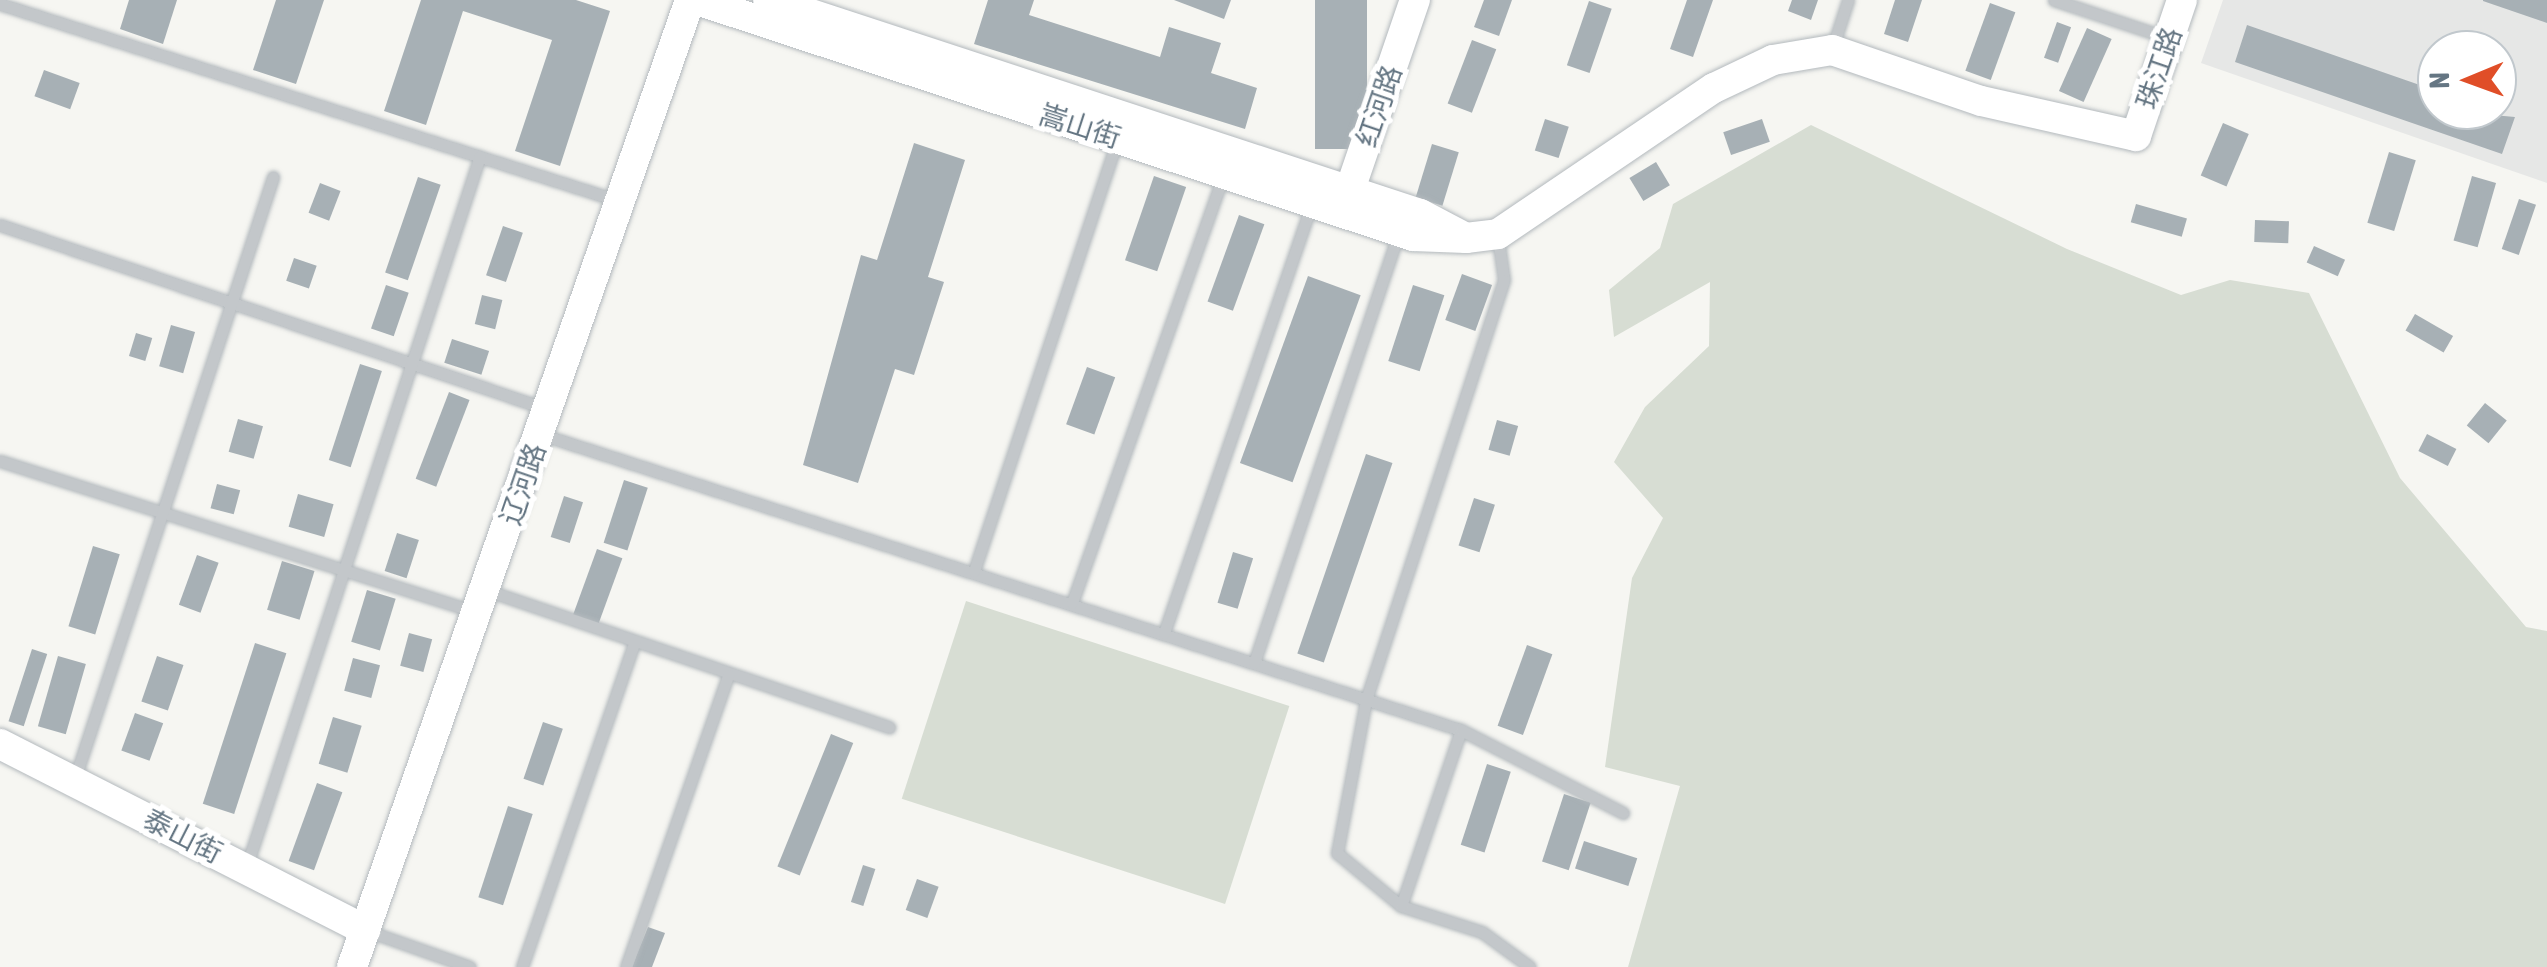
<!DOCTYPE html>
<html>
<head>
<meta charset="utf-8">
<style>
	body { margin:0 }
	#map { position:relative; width:2547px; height:967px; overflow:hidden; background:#f6f6f2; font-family:"Asap Condensed","Noto Sans SC",sans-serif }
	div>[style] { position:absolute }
	.built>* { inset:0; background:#e6e7e6 }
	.green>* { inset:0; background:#d7ddd3; transform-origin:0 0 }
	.building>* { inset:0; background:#a7b0b5; transform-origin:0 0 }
	.roads { filter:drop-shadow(0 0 2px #b3b9bd) drop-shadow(0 0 2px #b3b9bd) }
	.lane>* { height:11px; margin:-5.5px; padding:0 5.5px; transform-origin:5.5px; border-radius:5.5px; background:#c3c7ca }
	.secondary>* { height:30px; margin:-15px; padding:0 15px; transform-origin:15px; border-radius:15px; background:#fff }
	span { translate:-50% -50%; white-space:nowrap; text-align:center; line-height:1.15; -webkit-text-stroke:10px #fff; paint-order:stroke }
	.street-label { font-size:28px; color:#657683 }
	.north { position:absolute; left:2417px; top:30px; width:100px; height:100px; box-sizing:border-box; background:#fff; border:2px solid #c1c8cd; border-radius:50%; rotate:269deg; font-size:28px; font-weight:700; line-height:40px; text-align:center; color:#657683 }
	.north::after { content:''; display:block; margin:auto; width:35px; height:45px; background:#e04e28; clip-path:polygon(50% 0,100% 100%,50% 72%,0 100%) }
</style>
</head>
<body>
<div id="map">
	<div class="built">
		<div style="clip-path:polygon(evenodd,2223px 0,2547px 0,2547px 183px,2201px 63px,2223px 0,2437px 50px,2497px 50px,2497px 110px,2437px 110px,2437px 50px)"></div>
	</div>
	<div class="green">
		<div style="clip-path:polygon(1811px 125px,2067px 249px,2181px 295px,2230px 280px,2309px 293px,2400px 478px,2526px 627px,2547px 631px,2547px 967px,1628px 967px,1680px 786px,1605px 767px,1632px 578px,1663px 518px,1614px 462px,1645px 407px,1709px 346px,1710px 282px,1614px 337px,1609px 290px,1660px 248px,1673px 204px)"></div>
		<div style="left:966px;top:601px;width:340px;height:208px;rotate:18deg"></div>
	</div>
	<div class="building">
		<div style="clip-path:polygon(129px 0,177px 0,163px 44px,120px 29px)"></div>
		<div style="clip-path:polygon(276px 0,324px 0,296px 84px,253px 70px)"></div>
		<div style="clip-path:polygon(421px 0,576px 0,610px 11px,560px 166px,515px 151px,552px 40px,463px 11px,426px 125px,384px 111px)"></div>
		<div style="clip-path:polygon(988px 0,1034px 0,1029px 15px,1160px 57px,1169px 27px,1221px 43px,1211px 73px,1257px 88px,1245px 129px,974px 44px)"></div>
		<div style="clip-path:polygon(1174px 0,1231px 0,1224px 19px)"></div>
		<div style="left:1315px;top:0;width:52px;height:149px"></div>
		<div style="clip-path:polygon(1484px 0,1512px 0,1499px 36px,1474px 27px)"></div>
		<div style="clip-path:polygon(1687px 0,1713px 0,1693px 57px,1670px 49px)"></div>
		<div style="clip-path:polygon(1792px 0,1818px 0,1811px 20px,1788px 11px)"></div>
		<div style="clip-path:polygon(1895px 0,1922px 0,1908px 42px,1884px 34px)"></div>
		<div style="clip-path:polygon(2483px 0,2547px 0,2547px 23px,2483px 1px)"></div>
		<div style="left:1589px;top:1px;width:24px;height:68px;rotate:19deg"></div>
		<div style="left:1990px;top:3px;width:27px;height:72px;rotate:20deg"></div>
		<div style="left:2057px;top:22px;width:15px;height:38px;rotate:20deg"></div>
		<div style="clip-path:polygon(2247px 25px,2437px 91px,2437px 110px,2515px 117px,2502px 154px,2235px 62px)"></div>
		<div style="left:2087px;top:28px;width:27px;height:69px;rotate:24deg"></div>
		<div style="left:1472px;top:40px;width:26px;height:68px;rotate:21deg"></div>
		<div style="left:44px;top:70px;width:38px;height:28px;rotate:20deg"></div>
		<div style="left:1545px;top:119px;width:25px;height:33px;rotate:18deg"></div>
		<div style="left:1762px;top:119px;width:24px;height:41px;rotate:71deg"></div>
		<div style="left:2223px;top:123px;width:28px;height:57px;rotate:23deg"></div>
		<div style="clip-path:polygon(914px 143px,965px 160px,928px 277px,944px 282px,914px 375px,895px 369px,858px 483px,803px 465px,861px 255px,877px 260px)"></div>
		<div style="left:1432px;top:144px;width:28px;height:56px;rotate:17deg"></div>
		<div style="left:2389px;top:152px;width:28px;height:74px;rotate:17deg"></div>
		<div style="left:1656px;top:162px;width:27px;height:31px;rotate:59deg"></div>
		<div style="left:1154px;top:176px;width:34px;height:89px;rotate:19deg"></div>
		<div style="left:2472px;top:176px;width:25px;height:67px;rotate:16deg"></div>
		<div style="left:418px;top:177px;width:24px;height:101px;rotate:19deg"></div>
		<div style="left:320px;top:183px;width:22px;height:32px;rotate:21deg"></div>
		<div style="left:2519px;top:199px;width:18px;height:53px;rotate:19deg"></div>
		<div style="left:2136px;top:204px;width:53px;height:19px;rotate:16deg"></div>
		<div style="left:1239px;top:215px;width:27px;height:92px;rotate:20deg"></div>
		<div style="left:2255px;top:220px;width:34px;height:22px;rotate:2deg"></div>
		<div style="left:503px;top:226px;width:21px;height:52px;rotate:19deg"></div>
		<div style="left:2314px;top:246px;width:34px;height:18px;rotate:24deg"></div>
		<div style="left:294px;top:258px;width:24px;height:24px;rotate:19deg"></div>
		<div style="left:1462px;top:274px;width:32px;height:49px;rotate:20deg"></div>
		<div style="left:1308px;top:276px;width:56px;height:199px;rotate:20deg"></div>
		<div style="left:386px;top:285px;width:24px;height:46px;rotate:19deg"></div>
		<div style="left:1413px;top:285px;width:33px;height:80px;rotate:18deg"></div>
		<div style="left:482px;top:295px;width:21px;height:30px;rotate:14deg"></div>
		<div style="left:2415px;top:314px;width:44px;height:19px;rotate:30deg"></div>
		<div style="left:171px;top:325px;width:25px;height:43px;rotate:16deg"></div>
		<div style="left:136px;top:333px;width:17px;height:24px;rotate:17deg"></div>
		<div style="left:452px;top:339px;width:39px;height:25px;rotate:18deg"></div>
		<div style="left:360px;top:364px;width:23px;height:101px;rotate:18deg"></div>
		<div style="left:1087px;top:367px;width:30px;height:61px;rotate:20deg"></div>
		<div style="left:449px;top:392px;width:22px;height:93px;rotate:21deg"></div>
		<div style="left:2485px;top:403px;width:28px;height:29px;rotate:39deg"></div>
		<div style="left:238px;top:419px;width:26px;height:34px;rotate:16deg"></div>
		<div style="left:1497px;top:420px;width:22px;height:31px;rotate:16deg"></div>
		<div style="left:2427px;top:434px;width:33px;height:19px;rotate:27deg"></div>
		<div style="left:1366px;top:454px;width:28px;height:211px;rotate:19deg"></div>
		<div style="left:624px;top:480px;width:25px;height:66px;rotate:18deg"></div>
		<div style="left:217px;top:484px;width:24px;height:25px;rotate:15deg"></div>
		<div style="left:298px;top:494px;width:37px;height:34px;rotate:16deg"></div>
		<div style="left:564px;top:496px;width:20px;height:43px;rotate:18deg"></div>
		<div style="left:1474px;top:498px;width:22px;height:50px;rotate:18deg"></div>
		<div style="left:397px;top:533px;width:23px;height:40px;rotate:18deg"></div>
		<div style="left:93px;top:546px;width:28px;height:84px;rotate:17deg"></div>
		<div style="left:597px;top:549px;width:27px;height:74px;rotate:20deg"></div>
		<div style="left:1233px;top:552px;width:21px;height:53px;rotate:17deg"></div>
		<div style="left:197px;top:555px;width:23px;height:53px;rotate:20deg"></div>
		<div style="left:282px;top:561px;width:34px;height:51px;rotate:17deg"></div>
		<div style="left:367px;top:590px;width:30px;height:54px;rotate:17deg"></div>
		<div style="left:409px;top:633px;width:24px;height:34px;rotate:15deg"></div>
		<div style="left:255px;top:643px;width:33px;height:169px;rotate:18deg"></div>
		<div style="left:1527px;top:645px;width:27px;height:86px;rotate:20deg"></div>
		<div style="left:32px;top:649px;width:16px;height:76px;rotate:18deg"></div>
		<div style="left:58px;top:656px;width:29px;height:73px;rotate:16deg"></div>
		<div style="left:157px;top:656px;width:28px;height:48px;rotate:19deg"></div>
		<div style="left:353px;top:658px;width:28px;height:34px;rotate:15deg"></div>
		<div style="left:135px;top:713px;width:30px;height:40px;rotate:20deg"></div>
		<div style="left:333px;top:717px;width:30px;height:49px;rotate:17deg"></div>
		<div style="left:543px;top:722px;width:21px;height:60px;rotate:19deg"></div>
		<div style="left:831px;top:734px;width:24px;height:143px;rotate:22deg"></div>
		<div style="left:1487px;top:764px;width:25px;height:85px;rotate:18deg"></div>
		<div style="left:317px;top:783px;width:27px;height:83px;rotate:20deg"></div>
		<div style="left:1564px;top:794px;width:28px;height:71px;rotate:18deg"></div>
		<div style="left:508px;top:806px;width:26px;height:96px;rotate:18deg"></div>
		<div style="left:1584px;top:841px;width:56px;height:29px;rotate:18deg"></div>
		<div style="left:863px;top:865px;width:13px;height:39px;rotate:18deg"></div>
		<div style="left:917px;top:879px;width:23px;height:33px;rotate:20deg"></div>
		<div style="clip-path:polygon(648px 927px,665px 933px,652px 967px,632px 967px)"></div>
	</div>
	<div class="roads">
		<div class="lane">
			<div style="left:2054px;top:0;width:120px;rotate:18.4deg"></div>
			<div style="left:0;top:4px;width:646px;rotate:17.65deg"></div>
			<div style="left:1833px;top:46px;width:48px;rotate:-71.9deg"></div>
			<div style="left:0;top:225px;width:574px;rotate:18.59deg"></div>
			<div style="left:1498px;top:238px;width:42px;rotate:81.9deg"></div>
			<div style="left:1504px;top:280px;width:442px;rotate:108.2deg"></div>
			<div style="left:1366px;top:700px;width:156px;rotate:100.7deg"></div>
			<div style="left:1337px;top:853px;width:83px;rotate:39.6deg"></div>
			<div style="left:1401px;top:906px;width:85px;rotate:17.8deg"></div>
			<div style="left:1482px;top:932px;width:59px;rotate:36.1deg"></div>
			<div style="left:540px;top:434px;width:967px;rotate:17.82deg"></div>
			<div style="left:1461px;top:730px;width:186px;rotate:108.8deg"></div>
			<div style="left:0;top:461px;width:498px;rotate:17.6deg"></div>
			<div style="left:974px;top:571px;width:455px;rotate:-71.6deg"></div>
			<div style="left:486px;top:590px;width:426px;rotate:18.8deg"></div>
			<div style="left:1072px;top:603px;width:455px;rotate:-70.5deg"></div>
			<div style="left:1164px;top:633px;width:455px;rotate:-71deg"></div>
			<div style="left:1254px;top:663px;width:456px;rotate:-71.4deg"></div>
			<div style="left:1461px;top:730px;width:182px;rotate:27.1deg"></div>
			<div style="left:74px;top:781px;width:636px;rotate:-71.76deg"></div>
			<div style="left:246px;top:868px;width:749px;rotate:-71.81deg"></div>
			<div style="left:365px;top:930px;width:111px;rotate:19.4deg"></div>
			<div style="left:522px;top:967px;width:343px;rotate:-70.9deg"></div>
			<div style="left:626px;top:967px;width:309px;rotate:-70.7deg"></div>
		</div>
		<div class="secondary">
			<div style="left:697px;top:0;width:754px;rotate:18.24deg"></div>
			<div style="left:1413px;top:236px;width:53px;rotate:2.2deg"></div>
			<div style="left:1466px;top:238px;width:52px;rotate:-152.4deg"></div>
			<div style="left:1420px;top:214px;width:686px;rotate:-161.83deg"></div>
			<div style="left:1343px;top:210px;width:222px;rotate:-71.1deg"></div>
			<div style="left:1466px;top:238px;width:32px;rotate:-7deg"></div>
			<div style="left:1498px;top:234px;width:261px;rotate:-34.1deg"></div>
			<div style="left:1714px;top:88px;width:65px;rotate:-25.4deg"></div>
			<div style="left:1773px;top:60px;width:60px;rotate:-9.6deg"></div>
			<div style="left:1832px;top:50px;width:157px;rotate:18.9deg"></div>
			<div style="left:1981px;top:101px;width:159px;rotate:12.7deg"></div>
			<div style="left:2136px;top:136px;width:144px;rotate:-71.3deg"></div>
			<div style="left:0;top:744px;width:410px;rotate:27deg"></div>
			<div style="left:352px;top:967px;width:1024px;rotate:-70.73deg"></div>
		</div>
	</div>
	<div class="street-label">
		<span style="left:2159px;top:68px;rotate:-71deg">珠江路</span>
		<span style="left:1379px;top:106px;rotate:-71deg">红河路</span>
		<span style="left:1080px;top:126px;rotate:18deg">嵩山街</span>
		<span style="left:523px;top:484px;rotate:-71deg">辽河路</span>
		<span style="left:183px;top:836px;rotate:27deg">泰山街</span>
	</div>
	<div class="north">N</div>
</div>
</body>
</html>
